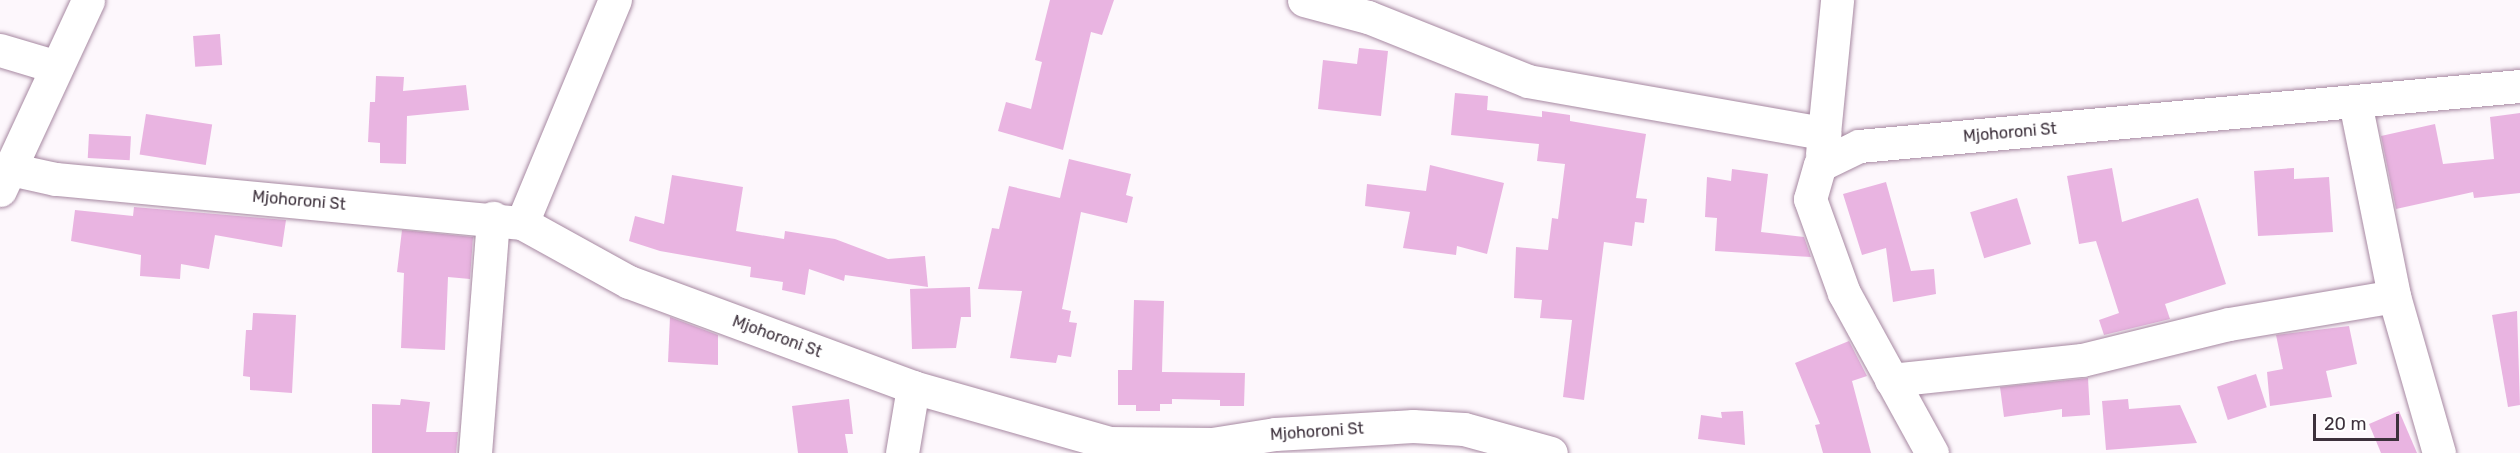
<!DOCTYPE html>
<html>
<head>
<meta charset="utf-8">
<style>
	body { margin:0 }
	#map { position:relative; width:2520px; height:453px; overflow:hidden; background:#fdf7fc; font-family:Rubik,sans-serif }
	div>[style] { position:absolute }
	.building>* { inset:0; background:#e9b4e1; transform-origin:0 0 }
	.roads { filter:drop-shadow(0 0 2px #a789a2) drop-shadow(0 0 2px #a789a2) }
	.minor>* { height:33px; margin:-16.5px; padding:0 16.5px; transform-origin:16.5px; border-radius:16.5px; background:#fff }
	span { translate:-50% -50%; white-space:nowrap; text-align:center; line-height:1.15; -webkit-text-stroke:6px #fff; paint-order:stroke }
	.street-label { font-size:16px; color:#3d313c }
	.scale { position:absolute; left:2313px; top:414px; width:86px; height:27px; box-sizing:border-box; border:3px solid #3d313c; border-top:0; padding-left:8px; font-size:18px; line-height:21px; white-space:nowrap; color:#3d313c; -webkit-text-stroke:4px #fff; paint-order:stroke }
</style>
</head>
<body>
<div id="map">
	<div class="building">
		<div style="clip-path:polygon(1050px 0,1114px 0,1102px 35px,1091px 32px,1063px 150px,998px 131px,1006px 102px,1031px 109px,1042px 62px,1035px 60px)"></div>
		<div style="left:220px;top:34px;width:31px;height:27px;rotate:86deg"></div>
		<div style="clip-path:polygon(1359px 48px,1388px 51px,1381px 116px,1318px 109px,1323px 60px,1357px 64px)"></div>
		<div style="clip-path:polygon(376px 76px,404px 77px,403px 91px,466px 85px,469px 110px,407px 116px,406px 164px,380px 163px,380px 143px,368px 142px,370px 102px,375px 102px)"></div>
		<div style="clip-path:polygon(1455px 93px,1488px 96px,1487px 110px,1542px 117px,1542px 111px,1570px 115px,1570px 121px,1646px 134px,1636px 198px,1647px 199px,1644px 223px,1635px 222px,1632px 246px,1604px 242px,1584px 400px,1563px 397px,1572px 320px,1540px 318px,1542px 300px,1514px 298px,1516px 247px,1548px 250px,1552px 218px,1558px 219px,1565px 164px,1537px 161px,1539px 144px,1451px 135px)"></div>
		<div style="clip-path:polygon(2520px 113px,2520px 193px,2474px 198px,2473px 192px,2396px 209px,2381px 136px,2435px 124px,2443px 164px,2494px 159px,2490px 117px)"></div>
		<div style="left:146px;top:114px;width:67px;height:41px;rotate:9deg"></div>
		<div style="left:89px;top:134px;width:42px;height:24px;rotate:3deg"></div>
		<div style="clip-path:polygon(1069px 159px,1131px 174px,1126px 195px,1133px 197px,1127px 223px,1081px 212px,1062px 309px,1071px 311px,1069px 322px,1077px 323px,1071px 357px,1058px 355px,1056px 363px,1010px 358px,1022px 291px,978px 289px,992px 228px,999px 229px,1009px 186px,1060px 198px)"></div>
		<div style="clip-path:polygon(1430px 165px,1504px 183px,1487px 254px,1457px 246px,1456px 255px,1403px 248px,1410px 212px,1365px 206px,1367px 184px,1426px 191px)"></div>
		<div style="clip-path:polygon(2112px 168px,2122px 222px,2198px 198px,2226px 284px,2165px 304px,2170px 319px,2104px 335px,2099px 320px,2119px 313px,2096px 241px,2079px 244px,2067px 176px)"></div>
		<div style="clip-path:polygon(2294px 168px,2294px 179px,2329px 177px,2333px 232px,2258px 236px,2254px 171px)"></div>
		<div style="clip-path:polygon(1732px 169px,1768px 174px,1761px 232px,1804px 237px,1811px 257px,1715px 251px,1717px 218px,1705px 217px,1707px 177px,1731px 181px)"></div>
		<div style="clip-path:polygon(672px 175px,743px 187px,736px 231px,784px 239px,785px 231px,835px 239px,888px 259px,925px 256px,928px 287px,845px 275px,844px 281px,809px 269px,805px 295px,782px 290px,783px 282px,750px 277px,751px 267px,660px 251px,629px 241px,635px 216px,664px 224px)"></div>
		<div style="clip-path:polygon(1886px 182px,1911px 271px,1934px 269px,1936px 294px,1893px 302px,1886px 248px,1862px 255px,1843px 194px)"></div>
		<div style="left:2017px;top:198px;width:48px;height:49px;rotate:73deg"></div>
		<div style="clip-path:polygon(134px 207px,286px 220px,282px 247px,215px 235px,209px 269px,181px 264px,180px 279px,140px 276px,141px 255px,71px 241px,75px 210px,133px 216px)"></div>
		<div style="clip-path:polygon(402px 230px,473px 237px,470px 279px,448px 277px,445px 350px,401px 348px,404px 273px,397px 272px)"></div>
		<div style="clip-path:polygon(970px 287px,971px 317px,961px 317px,956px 348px,912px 349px,910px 289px)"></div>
		<div style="clip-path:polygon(1134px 300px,1164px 301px,1162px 372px,1245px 373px,1244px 406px,1220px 406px,1220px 400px,1172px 399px,1172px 404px,1160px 404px,1160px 411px,1136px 411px,1136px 405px,1118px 405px,1118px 370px,1132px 370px)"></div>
		<div style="clip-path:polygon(2517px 311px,2520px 405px,2508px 407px,2492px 315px)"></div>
		<div style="clip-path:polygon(253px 313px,296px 315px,292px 393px,250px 390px,250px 377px,243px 376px,246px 330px,252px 330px)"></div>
		<div style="clip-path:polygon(670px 317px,718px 335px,718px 365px,668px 362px)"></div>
		<div style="clip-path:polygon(2349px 326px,2357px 364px,2326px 371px,2332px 397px,2270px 406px,2267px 372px,2283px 369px,2276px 335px)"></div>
		<div style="clip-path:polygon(1849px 341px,1867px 376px,1852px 381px,1871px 453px,1823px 453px,1815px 425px,1820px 424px,1795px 363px)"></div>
		<div style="left:2256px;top:374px;width:35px;height:41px;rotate:72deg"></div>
		<div style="clip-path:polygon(2088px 378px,2090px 415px,2062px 417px,2062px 409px,2004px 417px,2000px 387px)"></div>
		<div style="clip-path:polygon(401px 399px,430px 402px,426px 432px,458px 432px,456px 453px,372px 453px,372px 404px,400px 405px)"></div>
		<div style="clip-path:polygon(849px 399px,853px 434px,845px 434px,848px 453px,798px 453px,792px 406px)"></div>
		<div style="clip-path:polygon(2128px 399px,2129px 409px,2180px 405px,2197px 443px,2106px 450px,2102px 401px)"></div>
		<div style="clip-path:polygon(1743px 411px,1745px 445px,1698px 439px,1701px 415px,1722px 418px,1721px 412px)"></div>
		<div style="clip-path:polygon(2399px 411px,2417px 453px,2381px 453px,2369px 424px)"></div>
	</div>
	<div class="roads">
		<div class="minor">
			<div style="left:1304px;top:0;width:66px;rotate:14.9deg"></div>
			<div style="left:1368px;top:17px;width:172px;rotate:21.8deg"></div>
			<div style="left:1528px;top:81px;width:301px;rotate:10deg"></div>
			<div style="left:0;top:50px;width:59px;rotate:16.6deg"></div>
			<div style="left:2355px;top:102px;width:198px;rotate:78.6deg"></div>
			<div style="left:2394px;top:296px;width:163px;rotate:74deg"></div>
			<div style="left:1822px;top:154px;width:155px;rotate:-84.4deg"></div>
			<div style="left:10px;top:169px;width:47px;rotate:12.3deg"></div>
			<div style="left:56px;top:179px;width:468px;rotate:5.4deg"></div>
			<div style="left:522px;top:223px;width:122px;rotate:28.9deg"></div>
			<div style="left:629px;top:282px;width:303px;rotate:20.3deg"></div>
			<div style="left:913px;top:387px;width:204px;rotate:15.9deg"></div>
			<div style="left:1109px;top:443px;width:103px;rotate:0.6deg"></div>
			<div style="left:1212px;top:444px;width:64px;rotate:-9deg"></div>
			<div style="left:1275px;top:434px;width:138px;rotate:-3.3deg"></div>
			<div style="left:1413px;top:426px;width:51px;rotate:3.4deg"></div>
			<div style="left:1464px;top:429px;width:90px;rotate:15.4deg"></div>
			<div style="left:0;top:190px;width:209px;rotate:-65.1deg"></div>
			<div style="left:522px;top:223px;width:242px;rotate:-67.4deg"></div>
			<div style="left:1891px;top:380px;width:192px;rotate:-6deg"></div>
			<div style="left:2082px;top:360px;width:151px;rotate:-13.8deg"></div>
			<div style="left:2229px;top:324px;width:167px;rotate:-9.6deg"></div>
			<div style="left:475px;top:453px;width:236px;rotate:-85.6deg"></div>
			<div style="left:902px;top:453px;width:67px;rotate:-80.5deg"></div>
			<div style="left:1932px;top:453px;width:183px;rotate:-118.8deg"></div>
			<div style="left:1844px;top:293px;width:100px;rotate:-109.9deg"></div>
			<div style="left:1810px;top:199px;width:35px;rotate:-74deg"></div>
			<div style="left:1820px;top:165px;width:43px;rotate:-26deg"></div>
			<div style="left:1859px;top:146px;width:664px;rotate:-5.19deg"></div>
		</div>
	</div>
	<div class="street-label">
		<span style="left:2010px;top:133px;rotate:-5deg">Mjohoroni St</span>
		<span style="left:299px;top:201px;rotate:5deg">Mjohoroni St</span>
		<span style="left:777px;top:337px;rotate:20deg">Mjohoroni St</span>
		<span style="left:1317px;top:432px;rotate:-4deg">Mjohoroni St</span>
	</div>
	<div class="scale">20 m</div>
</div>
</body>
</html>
